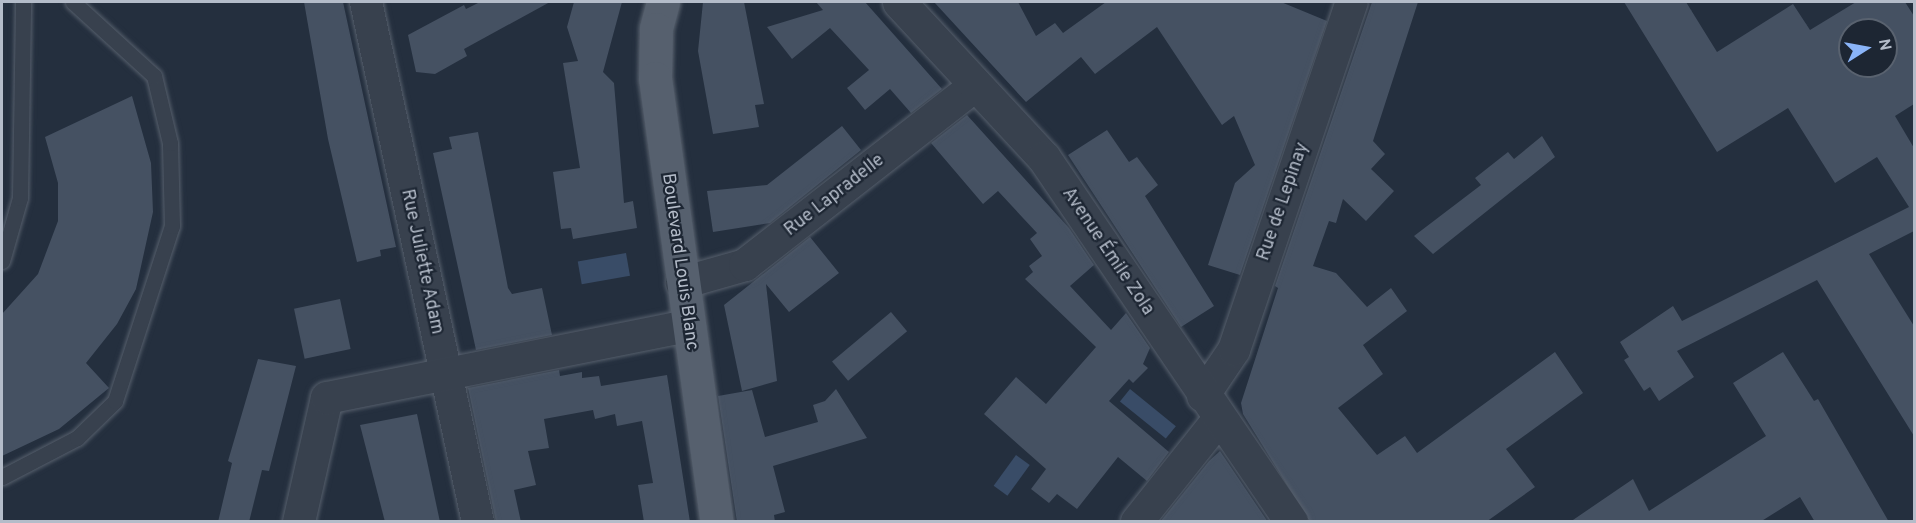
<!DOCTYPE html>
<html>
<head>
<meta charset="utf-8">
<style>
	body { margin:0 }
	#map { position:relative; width:1916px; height:523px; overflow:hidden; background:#242f3e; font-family:Overpass,sans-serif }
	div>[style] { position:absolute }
	.water>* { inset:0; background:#394c67; transform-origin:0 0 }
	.building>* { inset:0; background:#455162; transform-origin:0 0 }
	.roads { filter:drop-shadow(0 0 2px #565f6c) drop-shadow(0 0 2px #565f6c) }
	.service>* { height:15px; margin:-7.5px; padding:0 7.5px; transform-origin:7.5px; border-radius:7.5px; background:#38414e }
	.minor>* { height:32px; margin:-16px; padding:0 16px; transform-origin:16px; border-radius:16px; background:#38414e }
	.tertiary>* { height:33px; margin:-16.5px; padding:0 16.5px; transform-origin:16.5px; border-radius:16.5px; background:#38414e }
	.primary>* { height:33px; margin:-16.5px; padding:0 16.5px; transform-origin:16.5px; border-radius:16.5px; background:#56606e }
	span { translate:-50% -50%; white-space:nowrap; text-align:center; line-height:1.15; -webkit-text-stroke:4.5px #1d2633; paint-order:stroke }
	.street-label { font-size:18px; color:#b4bcc9 }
	.frame { position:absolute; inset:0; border:3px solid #b4bcc9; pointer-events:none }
	.north { position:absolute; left:1838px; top:18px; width:60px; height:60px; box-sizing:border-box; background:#1d2633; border:2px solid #59626f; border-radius:50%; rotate:79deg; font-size:16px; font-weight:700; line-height:24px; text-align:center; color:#b4bcc9 }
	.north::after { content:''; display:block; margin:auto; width:21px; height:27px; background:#8ab4f8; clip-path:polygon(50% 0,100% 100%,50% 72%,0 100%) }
</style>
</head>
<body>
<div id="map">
	<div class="water">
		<div style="left:626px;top:253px;width:23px;height:49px;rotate:80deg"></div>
		<div style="left:1130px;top:389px;width:59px;height:16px;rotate:39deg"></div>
		<div style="left:1016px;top:455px;width:17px;height:38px;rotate:36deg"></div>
	</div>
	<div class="building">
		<div style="clip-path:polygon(304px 2px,343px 2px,396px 247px,380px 250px,381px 256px,357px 262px,328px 139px)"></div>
		<div style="clip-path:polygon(480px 2px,550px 2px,464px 49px,467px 56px,435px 74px,416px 72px,408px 35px,464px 5px,466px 9px)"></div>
		<div style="clip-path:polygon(574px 2px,622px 2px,603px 72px,614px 83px,624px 203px,633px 201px,637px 228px,573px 239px,571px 228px,561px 229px,553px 172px,580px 168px,563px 63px,578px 61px,567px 27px)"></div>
		<div style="clip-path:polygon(703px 2px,744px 2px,764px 104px,755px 105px,759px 127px,713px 134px,698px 51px)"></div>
		<div style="clip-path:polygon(816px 2px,865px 2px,942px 89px,911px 113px,890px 89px,865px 110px,847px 88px,869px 70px,830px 28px,792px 59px,767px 27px,823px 10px)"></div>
		<div style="clip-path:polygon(934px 2px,1018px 2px,1036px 36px,1055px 23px,1063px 33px,1106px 2px,1281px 2px,1327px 21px,1240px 275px,1208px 265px,1235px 183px,1255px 165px,1234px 116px,1222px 125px,1157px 27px,1095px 74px,1081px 57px,1026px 102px)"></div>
		<div style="clip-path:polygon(1372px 2px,1418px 2px,1373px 141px,1385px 154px,1371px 169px,1394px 191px,1366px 221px,1343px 199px,1336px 223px,1329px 221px,1313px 266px,1336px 273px,1367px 307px,1391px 288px,1407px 311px,1363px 345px,1383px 374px,1338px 408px,1377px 455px,1405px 436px,1417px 453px,1555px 352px,1583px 393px,1506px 449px,1535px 487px,1486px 522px,1310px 522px,1243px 414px,1241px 403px,1278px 288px,1275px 286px)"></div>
		<div style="clip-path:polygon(evenodd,1624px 2px,1686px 2px,1717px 52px,1793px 4px,1810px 30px,1856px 2px,1905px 2px,1914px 16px,1914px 104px,1895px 116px,1914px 148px,1914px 231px,1869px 254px,1914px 326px,1914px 436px,1817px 280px,1677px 351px,1694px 377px,1659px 401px,1650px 387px,1644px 391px,1624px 360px,1629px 357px,1620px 342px,1673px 306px,1682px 321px,1909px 207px,1877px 157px,1835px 183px,1788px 108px,1717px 152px,1624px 2px,1850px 30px,1886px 30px,1886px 66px,1850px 66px,1850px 30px)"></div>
		<div style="clip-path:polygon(132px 96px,151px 163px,153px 212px,136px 289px,117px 324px,86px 363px,109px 388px,59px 429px,2px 456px,2px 314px,38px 274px,58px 221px,58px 183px,45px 137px)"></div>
		<div style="clip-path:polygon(967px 115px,1069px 228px,1094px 265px,1070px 286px,1111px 330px,1126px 313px,1150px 348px,1143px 364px,1148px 368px,1133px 383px,1129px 379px,1109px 401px,1169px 452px,1147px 481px,1118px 457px,1077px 509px,1057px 494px,1049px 503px,1031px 489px,1046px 469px,984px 414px,1016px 377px,1046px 404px,1096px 347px,1025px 279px,1033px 272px,1029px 266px,1042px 256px,1030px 239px,1037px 233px,998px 191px,983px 204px,931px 143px)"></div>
		<div style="clip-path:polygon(842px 126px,861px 150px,770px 223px,713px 232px,707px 191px,767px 185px)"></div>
		<div style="clip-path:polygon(1107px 130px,1129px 162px,1137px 157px,1158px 185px,1145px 196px,1214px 306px,1181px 327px,1068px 155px)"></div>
		<div style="clip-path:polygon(478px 132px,508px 288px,512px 294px,542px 288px,552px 335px,476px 350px,433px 153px,452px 149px,449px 137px)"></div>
		<div style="clip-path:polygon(1542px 136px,1555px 157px,1433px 254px,1414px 236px,1481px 185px,1475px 178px,1508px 152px,1514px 159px)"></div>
		<div style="clip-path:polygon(810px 237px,839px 273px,789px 312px,766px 284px,777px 381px,742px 391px,724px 305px)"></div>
		<div style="left:340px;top:299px;width:51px;height:47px;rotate:78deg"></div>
		<div style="left:891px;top:312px;width:25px;height:77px;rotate:50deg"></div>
		<div style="clip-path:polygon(1783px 352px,1814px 401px,1818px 399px,1889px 522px,1815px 522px,1800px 497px,1760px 522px,1570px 522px,1633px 479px,1649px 511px,1766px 436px,1733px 383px)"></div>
		<div style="clip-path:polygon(258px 359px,296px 366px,269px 471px,262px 470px,249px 522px,218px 522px,232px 463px,228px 461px)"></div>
		<div style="clip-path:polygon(559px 370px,560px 376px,582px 372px,582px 378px,599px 376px,601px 386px,667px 375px,690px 522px,644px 522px,638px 485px,653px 483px,642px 421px,617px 426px,615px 414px,595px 419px,593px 410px,544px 419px,549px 448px,528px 451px,536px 485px,514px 490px,521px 522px,496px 522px,468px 388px)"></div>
		<div style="clip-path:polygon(836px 389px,867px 438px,773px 466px,785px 512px,774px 515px,775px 522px,737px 522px,718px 396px,752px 390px,765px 437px,818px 422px,813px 405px,825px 401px)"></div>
		<div style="clip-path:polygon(417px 414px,440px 522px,385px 522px,360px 425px)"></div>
		<div style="clip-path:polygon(1220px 451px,1268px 522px,1160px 522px,1209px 461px)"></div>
	</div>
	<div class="roads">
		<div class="service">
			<div style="left:2px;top:261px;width:66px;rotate:-74.1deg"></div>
			<div style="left:20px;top:198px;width:196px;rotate:-89.1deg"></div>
			<div style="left:2px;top:477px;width:85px;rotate:-27.5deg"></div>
			<div style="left:77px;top:438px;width:53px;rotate:-44.2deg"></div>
			<div style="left:115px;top:401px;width:184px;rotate:-72deg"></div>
			<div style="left:172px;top:226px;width:83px;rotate:-91.4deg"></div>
			<div style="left:170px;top:143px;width:69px;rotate:-103.4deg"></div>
			<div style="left:154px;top:76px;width:110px;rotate:-137.6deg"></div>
		</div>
		<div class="minor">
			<div style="left:366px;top:2px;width:532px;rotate:77.85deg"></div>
			<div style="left:682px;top:283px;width:66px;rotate:-15.9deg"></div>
			<div style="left:745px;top:265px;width:291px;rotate:-37.9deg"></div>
			<div style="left:1203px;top:396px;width:55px;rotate:-56deg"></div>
			<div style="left:1234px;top:350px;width:367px;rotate:-71.3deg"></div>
			<div style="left:299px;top:522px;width:127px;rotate:-77.3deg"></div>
			<div style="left:327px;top:398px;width:368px;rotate:-11.3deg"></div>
			<div style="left:1137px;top:522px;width:132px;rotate:-51.5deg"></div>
		</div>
		<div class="tertiary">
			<div style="left:899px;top:2px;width:213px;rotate:47.1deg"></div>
			<div style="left:1044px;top:158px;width:440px;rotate:55.8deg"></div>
		</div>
		<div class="primary">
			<div style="left:663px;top:2px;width:28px;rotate:105deg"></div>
			<div style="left:656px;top:29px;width:49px;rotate:91.2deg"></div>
			<div style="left:655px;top:78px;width:448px;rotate:82.1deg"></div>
		</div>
	</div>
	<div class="street-label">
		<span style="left:835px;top:196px;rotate:-38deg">Rue Lapradelle</span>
		<span style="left:1284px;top:202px;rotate:-71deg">Rue de Lepinay</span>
		<span style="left:1107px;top:252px;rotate:56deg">Avenue Émile Zola</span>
		<span style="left:421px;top:262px;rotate:78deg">Rue Juliette Adam</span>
		<span style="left:679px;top:262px;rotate:82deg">Boulevard Louis Blanc</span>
	</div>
	<div class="frame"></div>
	<div class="north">N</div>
</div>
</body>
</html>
